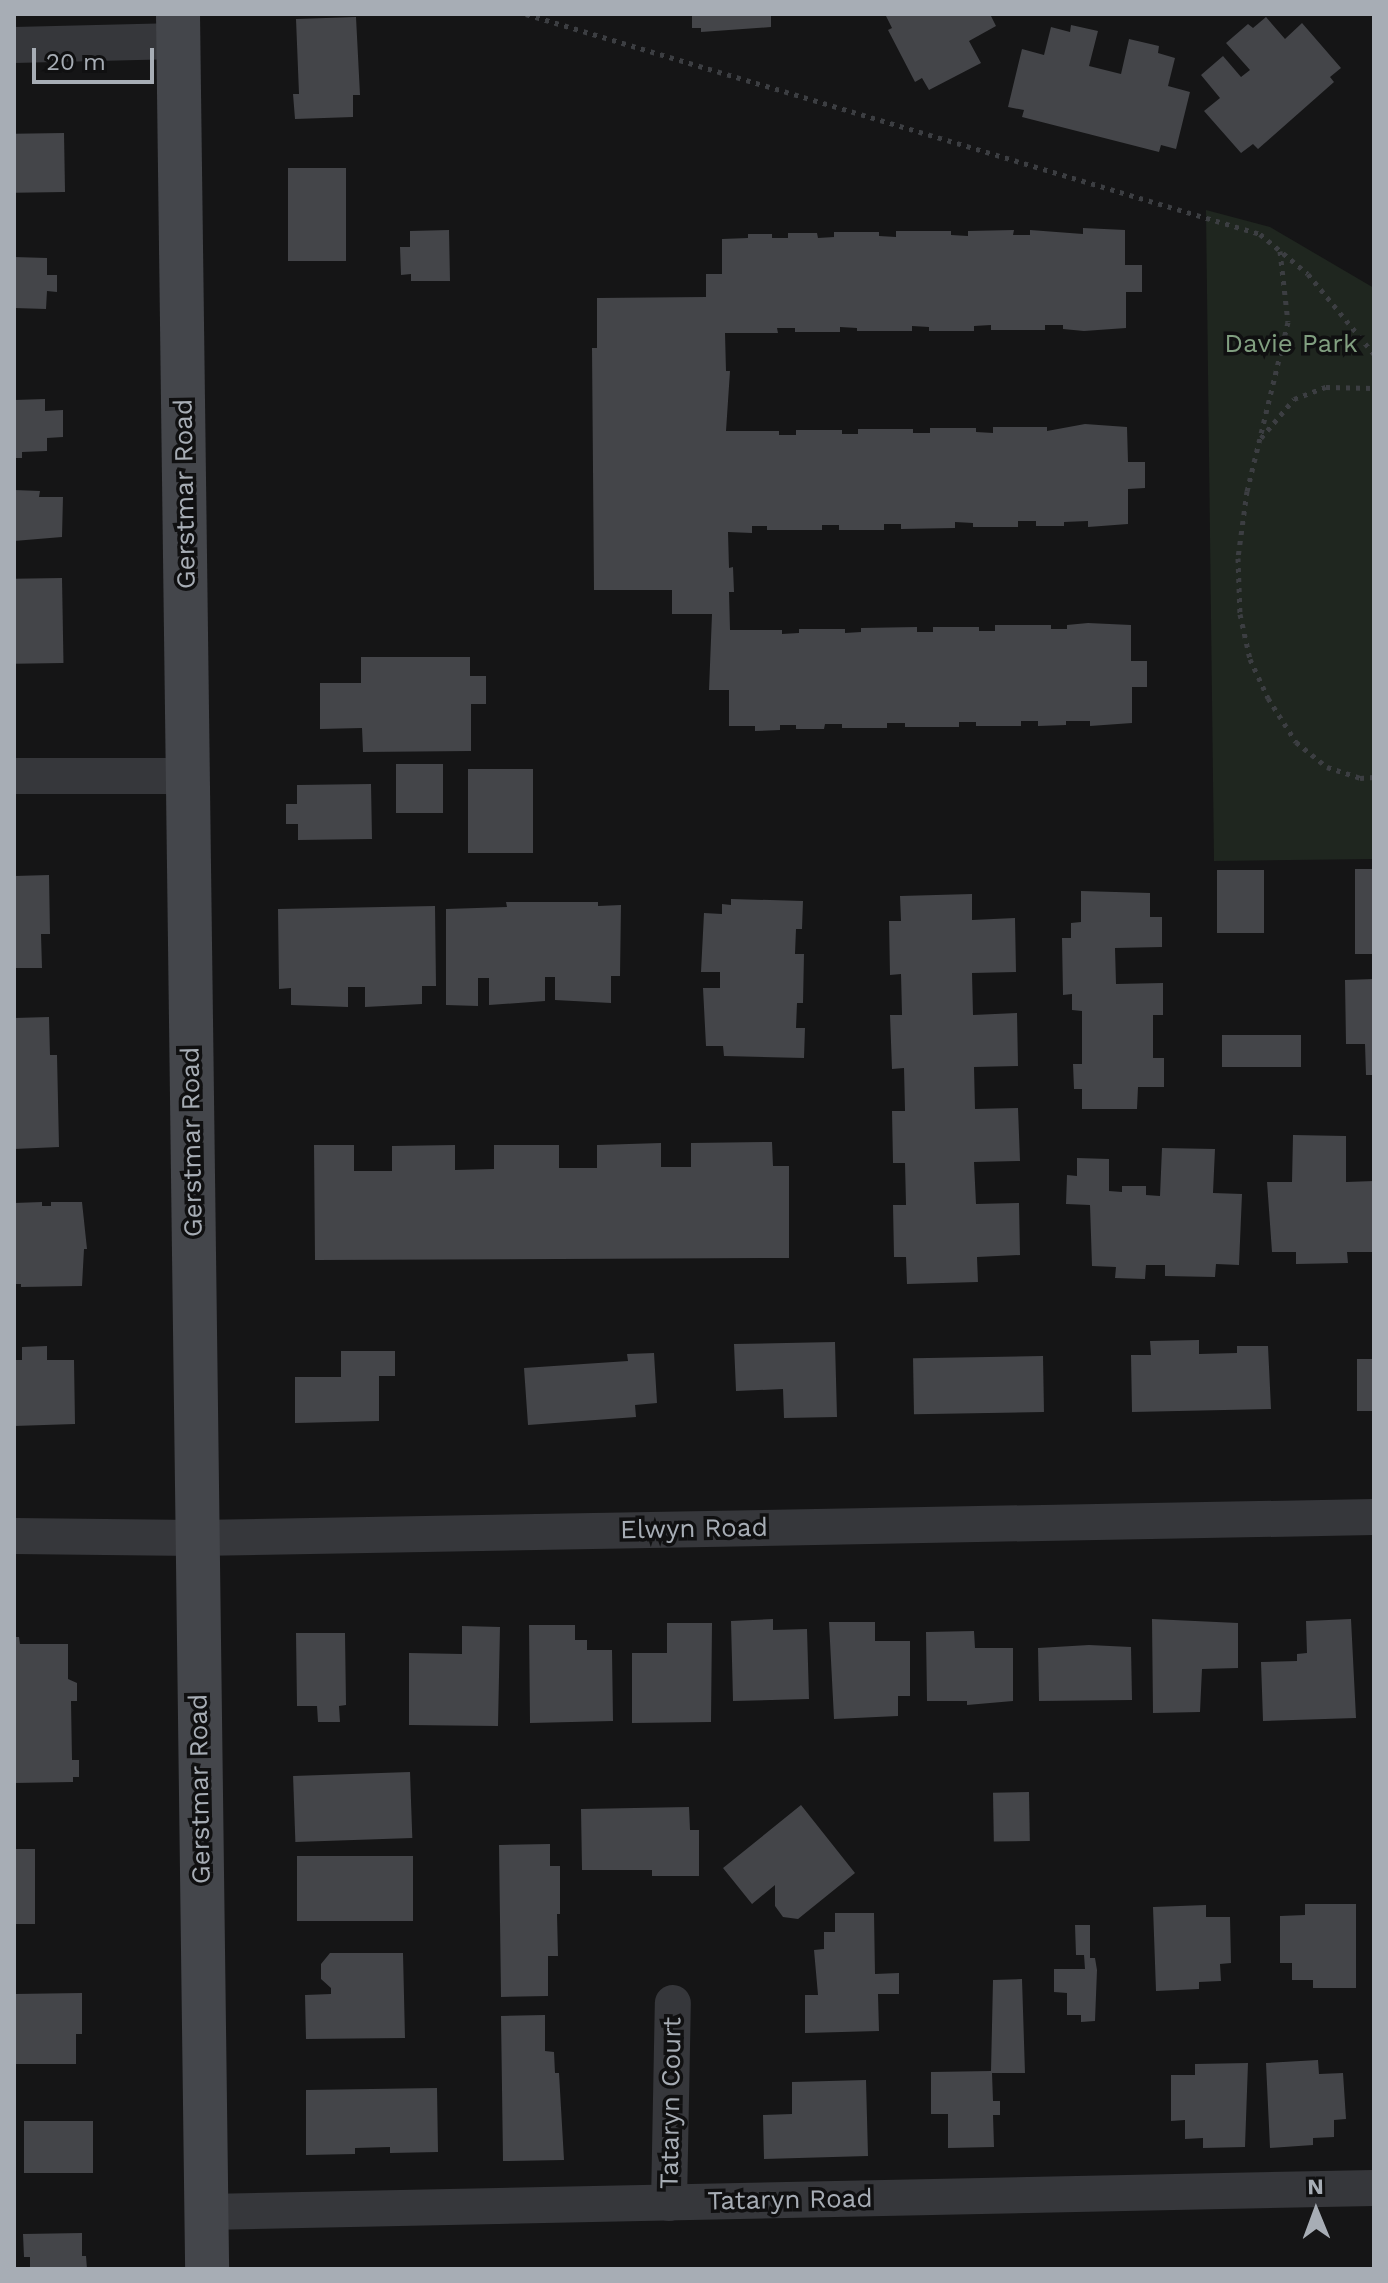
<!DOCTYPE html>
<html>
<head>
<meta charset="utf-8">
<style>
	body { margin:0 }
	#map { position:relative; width:1388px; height:2283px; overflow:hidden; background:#151516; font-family:"Work Sans",sans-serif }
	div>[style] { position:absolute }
	.green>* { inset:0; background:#1f261f }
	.building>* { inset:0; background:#444549; transform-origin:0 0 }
	.path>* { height:5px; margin-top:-2.5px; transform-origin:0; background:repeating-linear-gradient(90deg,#3c3e42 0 4px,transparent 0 10px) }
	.street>* { height:36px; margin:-18px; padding:0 18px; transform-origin:18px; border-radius:18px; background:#36373b }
	.secondary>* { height:44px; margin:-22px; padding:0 22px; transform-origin:22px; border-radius:22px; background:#44464b }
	span { translate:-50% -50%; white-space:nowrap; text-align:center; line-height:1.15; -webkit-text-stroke:7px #101011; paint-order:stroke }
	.park-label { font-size:26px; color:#819f80 }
	.street-label { font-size:26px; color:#a7adb5 }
	.frame { position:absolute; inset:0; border:16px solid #a7adb5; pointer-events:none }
	.north { position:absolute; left:1276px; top:2171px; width:80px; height:80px; -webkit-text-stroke:6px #101011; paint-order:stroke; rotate:359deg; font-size:22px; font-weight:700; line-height:32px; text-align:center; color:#a7adb5 }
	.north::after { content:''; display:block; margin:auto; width:28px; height:36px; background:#a7adb5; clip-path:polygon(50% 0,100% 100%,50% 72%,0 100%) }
	.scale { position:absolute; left:32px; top:48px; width:122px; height:36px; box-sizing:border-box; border:4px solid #a7adb5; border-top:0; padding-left:10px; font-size:24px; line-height:28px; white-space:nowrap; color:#a7adb5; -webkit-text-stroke:6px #101011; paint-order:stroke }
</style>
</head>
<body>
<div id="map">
	<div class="green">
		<div style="clip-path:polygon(1206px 210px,1270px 227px,1374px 288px,1374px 859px,1214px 861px)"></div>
	</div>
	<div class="building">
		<div style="clip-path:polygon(692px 14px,771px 14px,771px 27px,701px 32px,701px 28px,692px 28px)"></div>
		<div style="clip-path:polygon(885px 14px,990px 14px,996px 26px,969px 41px,981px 63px,929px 90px,922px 78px,915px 82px,888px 30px,892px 28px)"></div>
		<div style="clip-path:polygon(356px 17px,360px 95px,353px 95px,353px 117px,295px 119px,293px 94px,299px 94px,296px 19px)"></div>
		<div style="clip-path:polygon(1266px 17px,1285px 39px,1302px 23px,1341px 68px,1330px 77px,1334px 82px,1258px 149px,1253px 144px,1241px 153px,1204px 111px,1220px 98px,1201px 75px,1223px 56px,1241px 77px,1250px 70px,1226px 43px,1248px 24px,1253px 28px)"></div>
		<div style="clip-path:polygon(1071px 25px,1098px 31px,1089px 66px,1121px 74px,1129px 39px,1159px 46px,1158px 53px,1175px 58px,1168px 86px,1190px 92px,1176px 149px,1161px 145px,1159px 152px,1022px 117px,1024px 110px,1008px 107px,1022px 49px,1044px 55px,1051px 27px,1070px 32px)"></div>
		<div style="left:64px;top:133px;width:59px;height:50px;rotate:89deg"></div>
		<div style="left:346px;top:168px;width:93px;height:58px;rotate:90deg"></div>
		<div style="clip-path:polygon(1083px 228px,1125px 230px,1125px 265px,1142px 265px,1142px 292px,1126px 292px,1126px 328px,1084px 331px,1063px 329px,1063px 325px,1045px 325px,1045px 330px,991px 330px,991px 325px,974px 326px,974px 331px,929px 331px,929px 327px,912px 326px,912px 331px,857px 331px,857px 328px,840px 327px,840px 332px,795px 332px,795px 328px,777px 328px,778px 333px,725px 333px,726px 371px,730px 371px,726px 431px,779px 431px,779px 435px,796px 435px,796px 430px,842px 430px,842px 434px,858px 434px,858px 429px,913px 429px,913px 433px,930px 433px,930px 428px,976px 428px,976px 432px,993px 433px,993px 427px,1047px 427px,1047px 431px,1085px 424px,1127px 427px,1128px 462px,1145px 462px,1145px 488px,1128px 489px,1128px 524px,1088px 527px,1088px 521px,1064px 522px,1064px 526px,1036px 526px,1036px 521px,1018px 521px,1018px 527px,973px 527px,973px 523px,955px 522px,955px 528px,901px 529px,901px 524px,884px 524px,884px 530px,839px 530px,839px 525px,822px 525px,822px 530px,767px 530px,767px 526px,752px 526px,752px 533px,728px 532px,729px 568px,733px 567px,734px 592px,729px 592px,730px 630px,782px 630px,782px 634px,799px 633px,799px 629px,845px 629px,845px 633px,861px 632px,861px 628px,917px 627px,917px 632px,933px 632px,933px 627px,979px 627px,979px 631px,995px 631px,995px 625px,1051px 625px,1051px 629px,1067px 629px,1067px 625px,1088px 623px,1131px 625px,1131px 661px,1147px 661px,1147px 687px,1132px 687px,1132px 723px,1090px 726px,1090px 721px,1066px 721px,1066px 725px,1038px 726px,1038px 721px,1021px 721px,1021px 726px,976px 726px,976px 722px,959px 722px,959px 727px,905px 727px,905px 723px,887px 723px,887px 728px,842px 728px,842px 724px,825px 724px,824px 729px,796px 729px,796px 725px,780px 725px,780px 730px,755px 731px,755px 726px,729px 726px,729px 690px,709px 690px,712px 614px,672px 614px,672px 590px,594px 590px,592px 348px,597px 348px,597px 298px,706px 297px,706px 274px,722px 274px,722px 239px,748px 238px,748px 234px,772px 234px,772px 238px,788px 238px,788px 233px,817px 233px,818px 238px,834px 237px,834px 232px,879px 232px,879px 236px,896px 237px,896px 231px,951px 231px,951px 235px,968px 236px,968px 231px,1014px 230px,1013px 235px,1030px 235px,1030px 230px,1083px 234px)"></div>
		<div style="clip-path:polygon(449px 230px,450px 281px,411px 281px,411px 274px,401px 275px,400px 247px,410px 247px,410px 231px)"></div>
		<div style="clip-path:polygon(14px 257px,47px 258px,47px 275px,57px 275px,57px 292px,47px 291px,46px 309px,14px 308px)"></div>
		<div style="clip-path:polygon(45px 399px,45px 411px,63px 410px,63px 437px,47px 438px,47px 451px,22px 452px,22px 458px,14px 458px,14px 400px)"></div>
		<div style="clip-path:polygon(14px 490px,40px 491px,39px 497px,63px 497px,62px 537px,14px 541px)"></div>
		<div style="left:62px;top:578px;width:85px;height:48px;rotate:89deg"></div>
		<div style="clip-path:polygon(361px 657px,470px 657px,470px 676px,486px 676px,486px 704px,471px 704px,471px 751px,363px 752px,362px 728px,320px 729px,320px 683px,361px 683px)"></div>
		<div style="left:443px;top:764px;width:49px;height:47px;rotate:90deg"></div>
		<div style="left:533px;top:769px;width:84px;height:65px;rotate:90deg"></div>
		<div style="clip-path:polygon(371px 784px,372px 839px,298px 840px,298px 824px,286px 824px,286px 804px,297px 804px,297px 785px)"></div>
		<div style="left:1355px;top:869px;width:19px;height:85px"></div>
		<div style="left:1264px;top:870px;width:63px;height:47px;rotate:90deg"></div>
		<div style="clip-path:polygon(49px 875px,50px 934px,41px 934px,42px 968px,14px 968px,14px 876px)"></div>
		<div style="clip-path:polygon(1081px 891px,1150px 893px,1150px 917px,1162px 917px,1162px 947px,1115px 948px,1116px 984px,1163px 983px,1163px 1015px,1153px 1015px,1153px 1058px,1164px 1058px,1164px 1087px,1138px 1087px,1137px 1109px,1082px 1109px,1082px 1089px,1074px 1089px,1073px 1064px,1082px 1064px,1082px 1011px,1072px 1010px,1072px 994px,1063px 995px,1062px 938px,1071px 938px,1071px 923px,1081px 922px)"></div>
		<div style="clip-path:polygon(972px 894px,972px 920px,1015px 918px,1016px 972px,972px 973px,973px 1015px,1017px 1013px,1018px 1066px,974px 1067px,975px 1109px,1018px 1108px,1020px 1161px,974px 1162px,976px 1204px,1019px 1203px,1020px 1255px,977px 1257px,978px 1282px,907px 1284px,906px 1257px,894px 1257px,893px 1205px,906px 1205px,905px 1163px,893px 1163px,892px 1111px,905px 1111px,904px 1068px,892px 1069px,890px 1015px,902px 1015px,901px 974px,890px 975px,889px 921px,901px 921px,900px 896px)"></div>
		<div style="clip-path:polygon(731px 899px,803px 901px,802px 929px,796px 929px,795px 954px,804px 954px,803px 1003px,797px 1003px,796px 1028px,805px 1028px,804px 1058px,724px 1056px,723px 1046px,706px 1046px,703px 988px,720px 988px,720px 972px,701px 972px,704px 913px,722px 914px,722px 904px,731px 905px)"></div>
		<div style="clip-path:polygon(506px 902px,598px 902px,598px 906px,621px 905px,620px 976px,611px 976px,611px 1003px,555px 1000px,555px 977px,545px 977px,545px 1001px,489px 1005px,489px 978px,478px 978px,478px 1006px,446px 1005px,446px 909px,507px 907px)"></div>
		<div style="clip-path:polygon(435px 906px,436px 986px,422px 986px,422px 1004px,365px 1007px,365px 987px,348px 987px,348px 1007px,291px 1005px,291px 988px,279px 989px,278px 909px)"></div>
		<div style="clip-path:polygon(1374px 979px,1374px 1075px,1366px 1075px,1365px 1044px,1346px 1044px,1345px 980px)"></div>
		<div style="clip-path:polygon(49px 1017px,50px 1055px,57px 1055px,59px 1147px,14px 1149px,14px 1018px)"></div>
		<div style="left:1301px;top:1035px;width:32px;height:79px;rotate:90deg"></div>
		<div style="clip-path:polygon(1293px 1135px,1346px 1136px,1346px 1182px,1374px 1181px,1374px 1252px,1347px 1252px,1348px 1263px,1296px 1264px,1296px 1252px,1272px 1252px,1267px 1182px,1292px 1182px)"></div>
		<div style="clip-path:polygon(772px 1142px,773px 1166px,789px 1166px,789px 1258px,315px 1260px,314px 1145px,354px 1145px,354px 1171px,392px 1171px,392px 1146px,455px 1145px,455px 1170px,494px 1169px,494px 1145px,559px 1145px,559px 1168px,597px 1168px,597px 1145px,661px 1143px,661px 1167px,691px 1167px,691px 1143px)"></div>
		<div style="clip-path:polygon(1162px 1148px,1215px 1149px,1213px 1193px,1242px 1194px,1239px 1265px,1216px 1264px,1215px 1277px,1165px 1276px,1165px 1265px,1146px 1265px,1145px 1279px,1115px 1278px,1116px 1267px,1092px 1266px,1090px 1205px,1066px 1204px,1067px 1175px,1077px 1176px,1077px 1158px,1109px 1159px,1109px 1191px,1122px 1192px,1122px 1186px,1146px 1186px,1146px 1195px,1160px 1196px)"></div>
		<div style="clip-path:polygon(42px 1202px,42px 1206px,51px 1206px,51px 1202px,82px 1202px,87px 1249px,84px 1249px,82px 1286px,21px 1287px,21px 1284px,14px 1284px,14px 1203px)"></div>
		<div style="clip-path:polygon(1199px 1340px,1199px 1354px,1237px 1353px,1237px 1346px,1268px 1346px,1271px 1409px,1132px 1412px,1131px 1355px,1151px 1355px,1150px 1341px)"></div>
		<div style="clip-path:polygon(835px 1342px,837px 1417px,784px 1418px,783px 1389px,736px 1391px,734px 1344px)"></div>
		<div style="clip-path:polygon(47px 1346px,47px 1360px,74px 1360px,75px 1424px,14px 1426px,14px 1360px,22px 1360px,22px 1347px)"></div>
		<div style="clip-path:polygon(341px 1351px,395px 1351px,395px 1376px,379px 1376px,379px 1421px,295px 1423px,295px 1377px,341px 1377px)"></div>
		<div style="clip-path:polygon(654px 1353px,657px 1403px,635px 1405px,636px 1417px,528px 1425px,524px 1368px,628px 1361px,627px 1354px)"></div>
		<div style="left:1043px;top:1356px;width:56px;height:130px;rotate:89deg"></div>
		<div style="left:1357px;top:1359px;width:17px;height:52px"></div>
		<div style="clip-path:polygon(773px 1619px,773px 1630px,807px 1629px,809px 1699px,733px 1701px,731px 1621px)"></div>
		<div style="clip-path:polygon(1152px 1619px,1238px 1623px,1238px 1668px,1202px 1669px,1200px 1712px,1153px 1713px)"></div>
		<div style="clip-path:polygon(1351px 1619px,1356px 1718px,1263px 1721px,1261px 1662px,1297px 1661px,1297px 1654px,1307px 1653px,1306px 1621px)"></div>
		<div style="clip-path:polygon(829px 1622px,875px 1622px,875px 1641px,910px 1641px,910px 1696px,898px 1696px,898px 1716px,834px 1719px)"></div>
		<div style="clip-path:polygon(667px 1623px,712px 1623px,711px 1722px,632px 1723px,632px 1653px,667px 1653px)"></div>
		<div style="clip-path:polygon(529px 1625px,575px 1625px,575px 1640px,587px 1640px,587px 1650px,612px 1650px,613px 1721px,530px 1723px)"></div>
		<div style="clip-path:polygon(462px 1626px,500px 1627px,498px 1726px,409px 1725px,409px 1653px,462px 1654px)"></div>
		<div style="clip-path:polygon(974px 1631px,975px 1648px,1013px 1648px,1013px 1701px,967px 1705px,967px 1701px,927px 1701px,926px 1632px)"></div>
		<div style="clip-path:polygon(296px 1633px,345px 1633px,346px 1705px,339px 1706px,340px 1722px,318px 1722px,317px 1706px,297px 1706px)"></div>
		<div style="clip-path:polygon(14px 1637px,19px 1637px,20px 1644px,68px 1644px,68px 1679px,77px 1683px,77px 1701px,71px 1701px,72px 1760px,79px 1760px,79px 1777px,73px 1777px,73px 1782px,14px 1783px)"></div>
		<div style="clip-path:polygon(1089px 1645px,1131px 1647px,1132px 1700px,1039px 1701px,1038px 1648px)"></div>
		<div style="left:410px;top:1772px;width:66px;height:117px;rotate:88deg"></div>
		<div style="left:1029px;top:1792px;width:49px;height:36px;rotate:89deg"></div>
		<div style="clip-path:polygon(801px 1805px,855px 1873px,798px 1919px,783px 1917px,775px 1906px,775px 1885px,752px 1904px,723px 1868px)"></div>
		<div style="clip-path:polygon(689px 1807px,690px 1830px,699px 1830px,699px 1876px,652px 1876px,652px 1870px,582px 1870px,581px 1809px)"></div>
		<div style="clip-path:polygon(550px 1844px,550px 1866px,560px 1866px,560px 1914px,557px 1914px,558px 1956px,548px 1956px,548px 1996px,501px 1997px,499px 1845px)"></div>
		<div style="left:14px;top:1849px;width:21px;height:75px"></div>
		<div style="left:297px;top:1856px;width:116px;height:65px"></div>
		<div style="clip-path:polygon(1305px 1904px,1356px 1904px,1356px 1988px,1313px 1988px,1313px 1980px,1292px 1980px,1292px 1963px,1280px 1963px,1280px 1916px,1305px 1915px)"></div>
		<div style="clip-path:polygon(1206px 1905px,1206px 1917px,1230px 1917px,1231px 1963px,1220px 1964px,1221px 1981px,1199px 1982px,1199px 1989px,1156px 1991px,1153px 1907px)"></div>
		<div style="clip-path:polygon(835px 1913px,874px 1913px,875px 1974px,899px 1973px,899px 1994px,878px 1994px,879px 2031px,805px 2033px,805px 1995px,818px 1995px,814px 1950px,824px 1949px,824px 1932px,835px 1932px)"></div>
		<div style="clip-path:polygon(1075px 1925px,1090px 1925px,1090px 1958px,1095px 1958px,1097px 1970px,1095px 2021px,1081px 2022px,1081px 2015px,1067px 2015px,1067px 1993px,1054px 1992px,1054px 1969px,1085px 1969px,1084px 1955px,1076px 1955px)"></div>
		<div style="clip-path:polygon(330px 1953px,403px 1953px,405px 2038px,306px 2039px,305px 1995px,331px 1994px,331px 1988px,321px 1979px,321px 1964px)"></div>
		<div style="clip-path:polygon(1022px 1979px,1025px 2073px,992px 2073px,993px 2101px,1000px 2101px,1000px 2115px,993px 2115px,994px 2147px,948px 2148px,948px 2114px,931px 2114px,931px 2072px,991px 2071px,993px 1980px)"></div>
		<div style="clip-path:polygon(82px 1993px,82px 2034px,76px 2034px,76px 2064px,14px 2064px,14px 1994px)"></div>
		<div style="clip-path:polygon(545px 2015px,545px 2051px,554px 2052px,555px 2073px,559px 2073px,564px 2160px,503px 2161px,501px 2016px)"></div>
		<div style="clip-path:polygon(1318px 2060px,1319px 2074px,1343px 2073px,1346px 2119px,1334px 2120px,1334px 2137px,1313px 2138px,1313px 2145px,1270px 2148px,1266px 2063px)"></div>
		<div style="clip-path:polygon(1248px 2063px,1245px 2147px,1203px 2148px,1203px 2138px,1185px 2139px,1185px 2120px,1171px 2121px,1171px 2075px,1195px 2075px,1195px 2064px)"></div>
		<div style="clip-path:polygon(866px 2080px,868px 2156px,764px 2159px,763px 2115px,792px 2114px,792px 2082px)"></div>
		<div style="clip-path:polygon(437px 2088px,438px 2152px,390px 2153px,390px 2147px,355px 2148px,355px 2154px,306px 2155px,306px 2090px)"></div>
		<div style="left:93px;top:2121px;width:52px;height:69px;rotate:90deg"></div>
		<div style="clip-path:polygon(82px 2233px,82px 2256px,86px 2256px,87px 2269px,30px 2269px,30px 2257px,24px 2257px,23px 2234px)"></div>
	</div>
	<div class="path">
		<div style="left:526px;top:14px;width:766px;rotate:16.68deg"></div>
		<div style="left:1260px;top:234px;width:62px;rotate:39.8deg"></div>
		<div style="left:1308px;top:274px;width:104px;rotate:50.5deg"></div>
		<div style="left:1280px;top:251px;width:71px;rotate:83.6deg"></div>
		<div style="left:1288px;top:322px;width:174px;rotate:103.6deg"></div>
		<div style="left:1247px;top:491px;width:68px;rotate:97.7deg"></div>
		<div style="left:1238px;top:558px;width:56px;rotate:88deg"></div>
		<div style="left:1240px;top:614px;width:46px;rotate:77.5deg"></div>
		<div style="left:1250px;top:659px;width:43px;rotate:65.2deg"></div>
		<div style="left:1268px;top:698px;width:52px;rotate:57.5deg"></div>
		<div style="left:1296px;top:742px;width:40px;rotate:39deg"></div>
		<div style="left:1327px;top:767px;width:35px;rotate:18deg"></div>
		<div style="left:1360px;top:778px;width:14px;rotate:-4deg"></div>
		<div style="left:1261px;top:438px;width:51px;rotate:-49.8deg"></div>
		<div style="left:1294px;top:399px;width:34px;rotate:-21deg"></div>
		<div style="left:1326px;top:387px;width:48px;rotate:1.2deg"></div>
	</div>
	<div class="street">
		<div style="left:14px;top:45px;width:165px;rotate:-1.4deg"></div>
		<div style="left:14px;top:776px;width:174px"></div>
		<div style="left:14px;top:1536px;width:182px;rotate:0.6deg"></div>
		<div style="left:196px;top:1538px;width:1178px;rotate:-1.02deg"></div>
		<div style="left:669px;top:2203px;width:200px;rotate:-88.9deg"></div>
		<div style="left:206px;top:2212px;width:1168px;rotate:-1.18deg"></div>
	</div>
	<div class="secondary">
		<div style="left:178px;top:14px;width:2255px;rotate:89.26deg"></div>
	</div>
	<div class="park-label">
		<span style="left:1291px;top:344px">Davie Park</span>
	</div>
	<div class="street-label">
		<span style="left:185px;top:494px;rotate:-91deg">Gerstmar Road</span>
		<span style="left:192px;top:1142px;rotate:-91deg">Gerstmar Road</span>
		<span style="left:694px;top:1529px;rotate:-1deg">Elwyn Road</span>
		<span style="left:200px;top:1789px;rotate:-91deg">Gerstmar Road</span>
		<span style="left:671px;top:2103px;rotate:-89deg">Tataryn Court</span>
		<span style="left:790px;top:2200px;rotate:-1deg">Tataryn Road</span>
	</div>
	<div class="frame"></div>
	<div class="north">N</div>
	<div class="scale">20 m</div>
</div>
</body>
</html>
